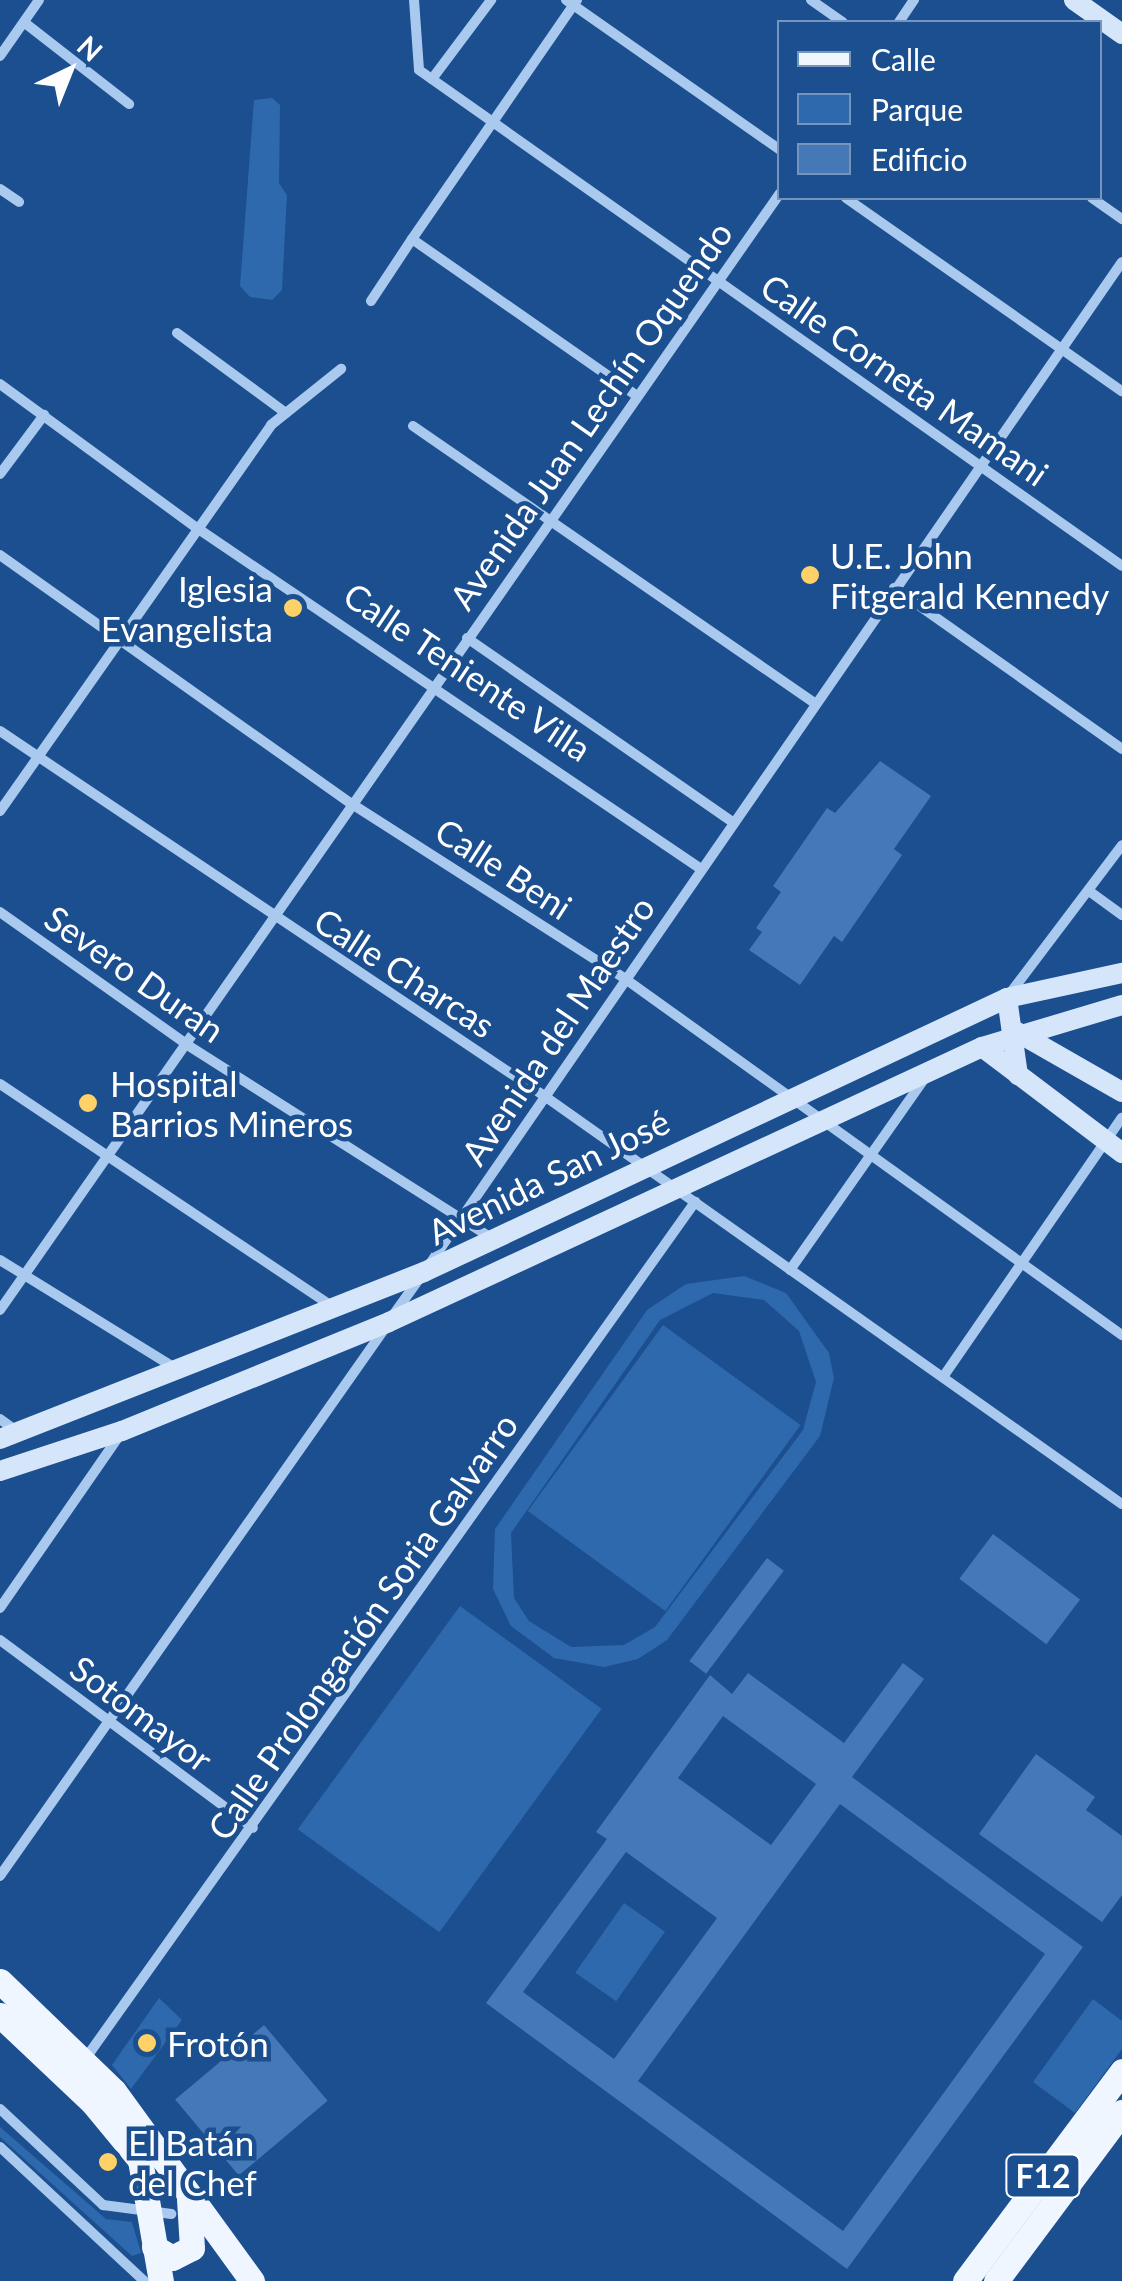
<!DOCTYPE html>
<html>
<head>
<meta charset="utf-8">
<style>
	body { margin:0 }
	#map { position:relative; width:1122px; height:2281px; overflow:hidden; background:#1b4f8f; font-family:Lato,sans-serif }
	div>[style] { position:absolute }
	.green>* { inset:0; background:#2e69ad; transform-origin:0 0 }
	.building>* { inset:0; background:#4478b7; transform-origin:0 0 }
	.street>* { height:10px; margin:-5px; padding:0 5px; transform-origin:5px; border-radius:5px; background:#a9c9ee }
	.secondary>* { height:20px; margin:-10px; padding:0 10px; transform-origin:10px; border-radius:10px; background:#d6e6fa }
	.primary>* { height:25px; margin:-12.5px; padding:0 12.5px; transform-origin:12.5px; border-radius:12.5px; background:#f0f6ff }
	.dots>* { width:28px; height:28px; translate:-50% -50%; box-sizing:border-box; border:5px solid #1b4f8f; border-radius:50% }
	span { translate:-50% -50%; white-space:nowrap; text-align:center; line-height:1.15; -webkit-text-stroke:9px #1b4f8f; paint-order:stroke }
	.shield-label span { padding:2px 8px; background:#1b4f8f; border:2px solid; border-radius:8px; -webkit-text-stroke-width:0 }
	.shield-label { font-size:32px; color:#fff; font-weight:700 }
	.street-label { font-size:35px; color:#fff }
	.poi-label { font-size:35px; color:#fff }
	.left { translate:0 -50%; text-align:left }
	.right { translate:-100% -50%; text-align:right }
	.legend { position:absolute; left:777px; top:20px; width:325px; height:180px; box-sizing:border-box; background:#1b4f8f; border:2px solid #7695bc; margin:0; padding:12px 18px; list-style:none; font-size:30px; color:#fff }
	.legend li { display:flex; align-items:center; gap:20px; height:50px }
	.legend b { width:50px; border:2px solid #7695bc }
	.north { position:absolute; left:20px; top:20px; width:100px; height:100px; -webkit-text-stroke:8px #1b4f8f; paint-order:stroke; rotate:43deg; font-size:28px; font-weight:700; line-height:40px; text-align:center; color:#fff }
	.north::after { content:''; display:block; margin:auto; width:35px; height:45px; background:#fff; clip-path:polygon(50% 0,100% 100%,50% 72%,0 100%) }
</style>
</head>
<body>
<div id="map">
	<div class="green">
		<div style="clip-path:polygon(272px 98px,280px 105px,279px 183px,287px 195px,282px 290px,272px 300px,250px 297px,240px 286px,254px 100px)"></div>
		<div style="clip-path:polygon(evenodd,744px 1276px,786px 1293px,829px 1353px,834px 1378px,820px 1436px,667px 1640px,638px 1659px,604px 1667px,554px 1658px,511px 1626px,493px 1589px,495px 1529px,647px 1310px,686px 1284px,744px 1276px,713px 1293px,764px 1300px,799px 1331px,816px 1382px,803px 1430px,655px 1627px,624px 1645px,571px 1647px,529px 1621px,514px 1598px,511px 1533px,660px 1320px,713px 1293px)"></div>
		<div style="left:663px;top:1325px;width:170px;height:230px;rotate:36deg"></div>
		<div style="left:460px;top:1606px;width:175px;height:276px;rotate:36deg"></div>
		<div style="left:624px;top:1903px;width:50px;height:85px;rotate:35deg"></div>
		<div style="clip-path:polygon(159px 1998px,182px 2020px,131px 2089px,112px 2065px)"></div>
		<div style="clip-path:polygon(1093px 1999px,1122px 2021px,1122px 2049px,1075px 2113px,1033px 2082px)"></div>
		<div style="clip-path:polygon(0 2127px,106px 2219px,132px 2222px,141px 2253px,132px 2256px,0 2137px)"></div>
	</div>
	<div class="building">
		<div style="clip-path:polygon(880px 761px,931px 796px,894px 849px,902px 855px,842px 942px,834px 936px,800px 985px,749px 950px,762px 932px,756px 928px,781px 892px,773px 886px,827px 808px,835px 813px)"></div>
		<div style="left:993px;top:1534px;width:109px;height:56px;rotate:37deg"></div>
		<div style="left:767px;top:1558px;width:21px;height:129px;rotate:37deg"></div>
		<div style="clip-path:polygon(evenodd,903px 1663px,924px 1679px,852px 1777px,1083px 1947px,847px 2269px,486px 2003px,607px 1839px,596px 1832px,710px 1675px,732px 1694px,748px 1673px,844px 1743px,903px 1663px,723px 1716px,816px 1784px,771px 1845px,678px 1778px,723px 1716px,903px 1663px,840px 1804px,1045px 1954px,843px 2231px,638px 2081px,840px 1804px,903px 1663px,626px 1852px,717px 1918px,614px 2059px,523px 1992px,626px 1852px)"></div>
		<div style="clip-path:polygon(1036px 1754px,1095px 1797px,1086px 1810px,1122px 1836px,1122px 1895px,1102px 1922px,979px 1834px)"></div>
		<div style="left:264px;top:2025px;width:99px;height:116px;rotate:50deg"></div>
	</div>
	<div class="street">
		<div style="left:414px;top:0;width:70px;rotate:85.9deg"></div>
		<div style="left:419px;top:70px;width:860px;rotate:35.2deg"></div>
		<div style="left:566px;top:0;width:261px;rotate:35deg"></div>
		<div style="left:577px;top:0;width:290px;rotate:124.6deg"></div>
		<div style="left:412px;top:239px;width:273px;rotate:34.9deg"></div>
		<div style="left:811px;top:0;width:39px;rotate:35deg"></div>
		<div style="left:899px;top:22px;width:27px;rotate:-56deg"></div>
		<div style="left:25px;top:23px;width:132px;rotate:37.9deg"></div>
		<div style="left:0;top:56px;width:68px;rotate:-55.1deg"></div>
		<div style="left:432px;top:79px;width:99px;rotate:-53.2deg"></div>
		<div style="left:0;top:189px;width:23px;rotate:34deg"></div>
		<div style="left:846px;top:198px;width:337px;rotate:35deg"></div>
		<div style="left:1092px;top:198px;width:37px;rotate:35deg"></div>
		<div style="left:371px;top:301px;width:74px;rotate:-56.5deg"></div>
		<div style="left:177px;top:333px;width:135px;rotate:36.3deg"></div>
		<div style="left:0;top:384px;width:244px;rotate:36.2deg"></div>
		<div style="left:197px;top:528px;width:609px;rotate:34.08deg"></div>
		<div style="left:413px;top:426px;width:488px;rotate:34.6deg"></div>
		<div style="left:0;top:474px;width:74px;rotate:-53.3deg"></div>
		<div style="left:0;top:555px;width:431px;rotate:35.3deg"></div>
		<div style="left:352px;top:804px;width:323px;rotate:32.6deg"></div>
		<div style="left:624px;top:978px;width:613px;rotate:35.64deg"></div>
		<div style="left:894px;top:588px;width:279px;rotate:35.2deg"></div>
		<div style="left:467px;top:638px;width:325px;rotate:34.7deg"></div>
		<div style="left:0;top:731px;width:654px;rotate:33.84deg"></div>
		<div style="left:543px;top:1095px;width:709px;rotate:35.24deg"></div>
		<div style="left:0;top:811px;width:472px;rotate:-54.9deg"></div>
		<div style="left:271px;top:425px;width:90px;rotate:-38.7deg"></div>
		<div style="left:1089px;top:891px;width:41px;rotate:36deg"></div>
		<div style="left:0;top:912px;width:232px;rotate:35.3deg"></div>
		<div style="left:189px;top:1046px;width:359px;rotate:32.4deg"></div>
		<div style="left:1008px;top:996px;width:189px;rotate:-52.9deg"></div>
		<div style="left:0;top:1084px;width:402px;rotate:33.8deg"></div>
		<div style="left:0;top:1260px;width:209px;rotate:31.7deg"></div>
		<div style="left:429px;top:1265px;width:1219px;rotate:-55.36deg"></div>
		<div style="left:790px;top:1270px;width:235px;rotate:-54.9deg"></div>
		<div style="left:0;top:1310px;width:1362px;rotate:-55.07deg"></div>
		<div style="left:394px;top:1314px;width:43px;rotate:-54.5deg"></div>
		<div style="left:943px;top:1377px;width:315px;rotate:-55.4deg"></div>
		<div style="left:0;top:1419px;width:24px;rotate:36deg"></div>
		<div style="left:0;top:1608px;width:209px;rotate:-55.3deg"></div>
		<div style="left:0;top:1640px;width:315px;rotate:36.6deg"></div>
		<div style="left:0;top:1876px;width:670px;rotate:-54.91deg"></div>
		<div style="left:83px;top:2062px;width:1056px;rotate:-54.56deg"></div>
		<div style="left:0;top:2109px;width:141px;rotate:43deg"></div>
		<div style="left:103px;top:2205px;width:69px;rotate:7.5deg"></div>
		<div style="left:0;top:2147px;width:197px;rotate:42.9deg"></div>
	</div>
	<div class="secondary">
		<div style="left:1074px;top:0;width:59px;rotate:35.3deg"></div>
		<div style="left:1007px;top:998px;width:78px;rotate:81.9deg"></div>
		<div style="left:1017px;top:1032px;width:121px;rotate:29.7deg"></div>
		<div style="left:982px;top:1047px;width:176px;rotate:37.1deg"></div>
		<div style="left:0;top:1439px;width:456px;rotate:-21.5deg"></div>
		<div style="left:424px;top:1272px;width:644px;rotate:-25.17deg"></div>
		<div style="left:1007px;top:998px;width:118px;rotate:-12.3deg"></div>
		<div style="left:0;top:1471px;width:128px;rotate:-18.2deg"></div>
		<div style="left:122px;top:1431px;width:288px;rotate:-22.2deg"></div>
		<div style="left:389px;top:1322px;width:654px;rotate:-24.88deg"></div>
		<div style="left:982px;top:1047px;width:146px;rotate:-16.7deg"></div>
	</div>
	<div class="primary">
		<div style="left:0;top:1981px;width:158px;rotate:44deg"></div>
		<div style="left:114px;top:2091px;width:235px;rotate:54deg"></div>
		<div style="left:0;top:2015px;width:128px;rotate:43.4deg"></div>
		<div style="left:93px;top:2103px;width:74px;rotate:50.5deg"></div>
		<div style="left:140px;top:2160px;width:123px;rotate:80.2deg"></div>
		<div style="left:154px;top:2247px;width:21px;rotate:31deg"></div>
		<div style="left:172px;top:2258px;width:22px;rotate:-27deg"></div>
		<div style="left:192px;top:2248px;width:49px;rotate:-93.5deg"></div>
		<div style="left:965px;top:2281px;width:262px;rotate:-53.2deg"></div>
		<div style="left:996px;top:2281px;width:211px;rotate:-53.3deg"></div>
	</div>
	<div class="dots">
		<div style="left:810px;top:575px;background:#ffd166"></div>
		<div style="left:293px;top:608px;background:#ffd166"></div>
		<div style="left:88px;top:1103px;background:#ffd166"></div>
		<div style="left:147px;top:2043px;background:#ffd166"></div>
		<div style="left:108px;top:2162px;background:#ffd166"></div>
	</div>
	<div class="shield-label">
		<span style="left:1043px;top:2176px">F12</span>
	</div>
	<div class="street-label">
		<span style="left:905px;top:379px;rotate:35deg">Calle Corneta Mamani</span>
		<span style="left:590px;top:415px;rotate:-55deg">Avenida Juan Lechín Oquendo</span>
		<span style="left:468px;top:671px;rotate:34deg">Calle Teniente Villa</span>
		<span style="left:504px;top:868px;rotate:33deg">Calle Beni</span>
		<span style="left:405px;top:972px;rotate:33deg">Calle Charcas</span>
		<span style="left:135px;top:973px;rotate:35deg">Severo Duran</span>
		<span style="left:557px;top:1030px;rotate:-56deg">Avenida del Maestro</span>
		<span style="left:548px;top:1176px;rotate:-26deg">Avenida San José</span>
		<span style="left:362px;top:1626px;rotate:-55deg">Calle Prolongación Soria Galvarro</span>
		<span style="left:142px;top:1713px;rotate:37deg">Sotomayor</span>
	</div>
	<div class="poi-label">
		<span class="left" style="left:830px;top:575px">U.E. John<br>Fitgerald Kennedy</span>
		<span class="right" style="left:273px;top:608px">Iglesia<br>Evangelista</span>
		<span class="left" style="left:110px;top:1103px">Hospital<br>Barrios Mineros</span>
		<span class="left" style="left:167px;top:2043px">Frotón</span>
		<span class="left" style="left:128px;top:2162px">El Batán<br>del Chef</span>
	</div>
	<ul class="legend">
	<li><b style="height:12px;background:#f0f6ff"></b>Calle</li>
	<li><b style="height:28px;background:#2e69ad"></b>Parque</li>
	<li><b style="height:28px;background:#4478b7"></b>Edificio</li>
	</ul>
	<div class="north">N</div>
</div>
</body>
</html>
